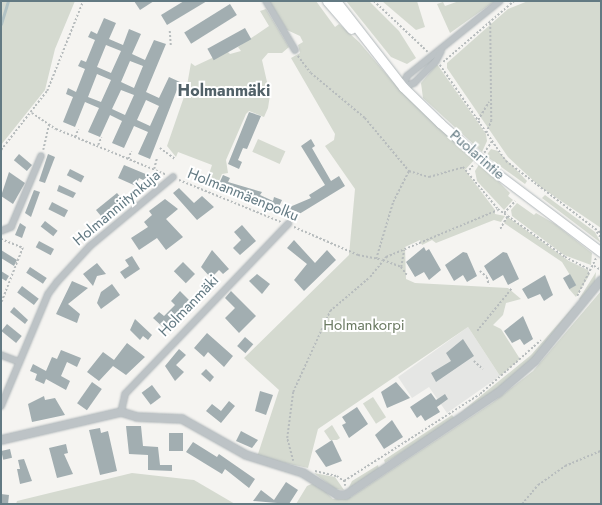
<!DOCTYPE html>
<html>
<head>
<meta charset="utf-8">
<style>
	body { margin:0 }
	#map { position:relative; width:602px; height:505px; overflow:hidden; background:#f5f4f1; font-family:Jost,sans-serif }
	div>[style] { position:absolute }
	.built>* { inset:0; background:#e5e6e4 }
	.green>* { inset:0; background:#d5dad0; transform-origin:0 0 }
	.stream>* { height:2.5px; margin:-1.25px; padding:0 1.25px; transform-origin:1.25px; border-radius:1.25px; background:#b2c3c5 }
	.building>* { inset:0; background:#a2aeb1; transform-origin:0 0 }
	.path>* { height:1.5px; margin-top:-0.75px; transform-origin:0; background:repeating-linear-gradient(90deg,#b7bcbd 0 2px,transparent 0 4px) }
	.roads { filter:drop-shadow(0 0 1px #b0b7ba) drop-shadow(0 0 1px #b0b7ba) }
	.minor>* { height:6px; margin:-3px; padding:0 3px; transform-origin:3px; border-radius:3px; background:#bdc3c6 }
	.tertiary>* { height:8px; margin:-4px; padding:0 4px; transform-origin:4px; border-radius:4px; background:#bdc3c6 }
	.secondary>* { height:9px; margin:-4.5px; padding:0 4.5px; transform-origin:4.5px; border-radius:4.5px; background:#fff }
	span { translate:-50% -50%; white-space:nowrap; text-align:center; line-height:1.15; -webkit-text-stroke:4px #fff; paint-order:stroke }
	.street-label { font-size:15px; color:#637a83 }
	.park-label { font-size:15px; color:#6b7a62 }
	.neighbourhood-label { font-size:16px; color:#516168; font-weight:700 }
	.frame { position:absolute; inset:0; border:2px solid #637a83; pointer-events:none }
</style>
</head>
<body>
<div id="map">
	<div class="built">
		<div style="clip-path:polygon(468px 327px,500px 376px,447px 413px,429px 387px,412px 398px,398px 377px)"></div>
	</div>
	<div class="green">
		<div style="clip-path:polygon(1px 1px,75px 1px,55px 49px,45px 90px,1px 145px)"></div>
		<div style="clip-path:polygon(269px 1px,316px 1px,335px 27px,339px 24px,359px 42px,393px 82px,475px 159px,465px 170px,495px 210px,495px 214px,505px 216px,501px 222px,494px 220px,436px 243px,432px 240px,422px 245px,420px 240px,405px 247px,406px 279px,415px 283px,508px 288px,521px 299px,506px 303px,503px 315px,493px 325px,501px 329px,520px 359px,500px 376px,468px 327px,318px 429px,308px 468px,257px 457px,279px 390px,244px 358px,349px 255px,355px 189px,325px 146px,334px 140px,335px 134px,291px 58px,300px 53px,298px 45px,303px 42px,300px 36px,287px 30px)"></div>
		<div style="clip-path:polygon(346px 1px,369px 1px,399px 31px,416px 58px,407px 64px,391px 57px)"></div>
		<div style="clip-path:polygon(382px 1px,417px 1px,425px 27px,416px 30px)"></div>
		<div style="clip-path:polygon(459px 1px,495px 1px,450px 33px,437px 4px,443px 2px,445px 6px)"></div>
		<div style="clip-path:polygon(528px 1px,601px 1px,601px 228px,539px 186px,508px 157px,447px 68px,447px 63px,508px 9px)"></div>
		<div style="clip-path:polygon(266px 9px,289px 47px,282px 53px,268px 53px,262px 60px,270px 95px,268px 108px,264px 117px,249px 111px,246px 114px,226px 160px,228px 173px,222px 174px,217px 186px,206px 183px,212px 165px,178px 152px,176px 157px,167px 146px,186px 91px,191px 63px,195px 66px,227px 51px,230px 54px,241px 51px,238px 47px,269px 26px,260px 11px)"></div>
		<div style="clip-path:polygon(437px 64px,486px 134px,487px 141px,482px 152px,423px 98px,421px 83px)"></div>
		<div style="left:258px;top:139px;width:30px;height:14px;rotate:24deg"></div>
		<div style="clip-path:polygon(491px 149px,498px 151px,527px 181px,525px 184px,486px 156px)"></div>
		<div style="clip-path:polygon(480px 163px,510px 193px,508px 196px,513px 200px,504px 210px,477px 181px,475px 171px)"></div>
		<div style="clip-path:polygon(545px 195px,595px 232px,601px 243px,542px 198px)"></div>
		<div style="clip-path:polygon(517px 203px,534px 215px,536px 213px,555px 224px,592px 253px,591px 265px,564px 255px,512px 216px,511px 210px)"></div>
		<div style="clip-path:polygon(508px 217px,569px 261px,588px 270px,590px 274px,576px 297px,569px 289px,576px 285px,562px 262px,504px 223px)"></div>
		<div style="clip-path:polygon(596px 272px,595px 283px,582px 302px,579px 299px)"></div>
		<div style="clip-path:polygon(601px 291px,601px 504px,296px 504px,307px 486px,316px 482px,333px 499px,351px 497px,492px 403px,533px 371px)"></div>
		<div style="clip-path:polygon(574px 306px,578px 308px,535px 357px,497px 391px,461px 412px,531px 355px)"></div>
		<div style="left:373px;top:397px;width:24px;height:12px;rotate:57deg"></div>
		<div style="clip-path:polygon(452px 415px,455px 419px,385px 463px,384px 460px)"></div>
		<div style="clip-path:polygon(332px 425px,340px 438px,337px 440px,330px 440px,324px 431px)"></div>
		<div style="clip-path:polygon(378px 465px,379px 469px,348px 489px,352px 481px)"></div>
		<div style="clip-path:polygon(132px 473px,194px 480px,235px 504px,16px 504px,17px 501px)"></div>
		<div style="clip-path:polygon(314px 473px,335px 477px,344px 490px,335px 489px)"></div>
	</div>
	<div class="stream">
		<div style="left:1px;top:24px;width:24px;rotate:-73deg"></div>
	</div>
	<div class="building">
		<div style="clip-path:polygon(134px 1px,154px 1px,140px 10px)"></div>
		<div style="clip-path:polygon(184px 1px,207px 1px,167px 25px,161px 15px)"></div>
		<div style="left:230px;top:4px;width:13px;height:54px;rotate:58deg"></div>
		<div style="clip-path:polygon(evenodd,104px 18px,116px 23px,109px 39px,123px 45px,129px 29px,141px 34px,132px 54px,145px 60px,154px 40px,166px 44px,146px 92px,159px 98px,169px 77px,180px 82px,150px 159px,138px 154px,148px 132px,134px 126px,124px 148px,112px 143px,122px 121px,110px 115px,100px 137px,88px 132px,99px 108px,85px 102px,75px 127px,63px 122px,73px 97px,66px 94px,68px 88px,76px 92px,85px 69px,78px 66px,81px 60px,86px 62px,95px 40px,88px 37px,91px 31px,97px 34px,104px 18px,106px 45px,121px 51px,111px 73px,97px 67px,106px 45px,104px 18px,130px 61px,143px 66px,134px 88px,121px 82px,130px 61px,104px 18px,97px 74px,111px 80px,101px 102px,88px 97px,97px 74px,104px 18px,121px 90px,134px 95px,125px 115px,112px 109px,121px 90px,104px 18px,146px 100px,159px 106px,150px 126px,137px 120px,146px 100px)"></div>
		<div style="left:245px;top:28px;width:13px;height:43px;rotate:61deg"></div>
		<div style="clip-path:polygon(249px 112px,261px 116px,247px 149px,243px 148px,238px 160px,242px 162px,239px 169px,228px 164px)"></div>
		<div style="clip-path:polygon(311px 139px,315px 146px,312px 148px,331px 181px,339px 176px,345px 186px,291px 219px,285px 209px,311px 198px,309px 195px,325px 185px,301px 146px)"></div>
		<div style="left:19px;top:154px;width:17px;height:8px;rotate:40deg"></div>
		<div style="clip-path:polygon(48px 154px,55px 157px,45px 183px,39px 181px)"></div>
		<div style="clip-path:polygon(124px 165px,148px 175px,145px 181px,139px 178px,136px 186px,118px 178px)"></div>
		<div style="left:70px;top:169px;width:16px;height:7px;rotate:27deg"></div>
		<div style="clip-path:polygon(9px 172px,25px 183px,13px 204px,1px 196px)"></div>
		<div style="clip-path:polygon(223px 175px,230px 178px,228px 182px,262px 192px,260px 195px,273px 201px,274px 197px,282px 200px,277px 211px,218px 186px)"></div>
		<div style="clip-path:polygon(59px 185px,76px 193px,73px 198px,57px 191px)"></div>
		<div style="clip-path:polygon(179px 188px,194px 203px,202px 196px,214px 207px,197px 220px,173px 193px)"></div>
		<div style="clip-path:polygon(34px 190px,40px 192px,31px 217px,25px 213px)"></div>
		<div style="left:117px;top:193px;width:13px;height:27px;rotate:51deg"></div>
		<div style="clip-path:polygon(165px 199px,178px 209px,166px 219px,183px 237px,166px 250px,157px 238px,139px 250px,131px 238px,148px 227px,144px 222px,152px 215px,149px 211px)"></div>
		<div style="left:52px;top:202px;width:18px;height:8px;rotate:27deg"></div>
		<div style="left:45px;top:221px;width:16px;height:7px;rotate:38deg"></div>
		<div style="clip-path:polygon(20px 223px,26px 227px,22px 238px,15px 235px)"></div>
		<div style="clip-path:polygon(242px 225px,256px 241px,240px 255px,233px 248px,241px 240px,234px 232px)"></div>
		<div style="clip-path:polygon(294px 240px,315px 263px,327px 250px,336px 260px,304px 291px,294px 280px,307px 264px,287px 248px)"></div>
		<div style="left:39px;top:241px;width:17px;height:7px;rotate:28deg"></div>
		<div style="clip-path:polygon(424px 247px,426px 251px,429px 249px,441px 270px,429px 280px,424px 272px,415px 277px,406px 262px)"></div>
		<div style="clip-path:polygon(1px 250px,17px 260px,14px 266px,1px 258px)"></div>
		<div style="clip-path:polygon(212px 250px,229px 269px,223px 274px,219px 270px,211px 278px,201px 267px)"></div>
		<div style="clip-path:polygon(463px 252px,467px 253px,477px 276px,467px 282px,463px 275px,454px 281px,445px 265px)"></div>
		<div style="clip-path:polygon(503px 252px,507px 253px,519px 279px,508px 285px,503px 275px,493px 281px,484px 266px)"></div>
		<div style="clip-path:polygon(132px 256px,140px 269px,125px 279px,120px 272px,129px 266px,125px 260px)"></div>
		<div style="left:183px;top:262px;width:17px;height:13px;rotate:45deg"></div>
		<div style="clip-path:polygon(97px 263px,106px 274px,97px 276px,93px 286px,83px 274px)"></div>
		<div style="left:30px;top:267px;width:20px;height:7px;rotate:33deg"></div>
		<div style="clip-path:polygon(1px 271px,9px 276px,6px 281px,1px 278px)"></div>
		<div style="clip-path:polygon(257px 274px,270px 284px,262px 294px,249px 281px)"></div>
		<div style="left:570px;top:274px;width:13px;height:8px;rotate:61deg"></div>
		<div style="clip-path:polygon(545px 275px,553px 295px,544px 301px,540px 294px,528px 299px,522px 289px)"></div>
		<div style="clip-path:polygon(72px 281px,88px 288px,68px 304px,80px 314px,77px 323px,56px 314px)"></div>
		<div style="clip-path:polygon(112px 284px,120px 295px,101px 309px,97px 303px,101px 292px)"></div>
		<div style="left:22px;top:286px;width:21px;height:8px;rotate:37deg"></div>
		<div style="clip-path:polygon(180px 291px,193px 304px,167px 331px,153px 318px,159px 312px,164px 316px,175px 305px,171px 301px)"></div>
		<div style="clip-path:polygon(231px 291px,256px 316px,239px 333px,225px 318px,235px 308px,225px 298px)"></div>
		<div style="clip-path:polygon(14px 307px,28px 320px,25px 324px,10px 312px)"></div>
		<div style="clip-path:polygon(523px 316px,533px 339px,524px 345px,520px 339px,512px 343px,504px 331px)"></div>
		<div style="clip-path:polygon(135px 319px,152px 335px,148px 340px,143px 336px,140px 340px,130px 330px)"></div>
		<div style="left:7px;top:324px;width:19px;height:9px;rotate:39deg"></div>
		<div style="clip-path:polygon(207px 333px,233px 356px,224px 367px,208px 352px,204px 357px,194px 348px)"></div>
		<div style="left:245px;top:337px;width:11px;height:12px;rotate:41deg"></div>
		<div style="clip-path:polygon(463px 339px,474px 356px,436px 382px,431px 373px,451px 361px,446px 353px)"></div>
		<div style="clip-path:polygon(127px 343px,145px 357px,126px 375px,113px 366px,99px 381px,87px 372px,103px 352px,114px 360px)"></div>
		<div style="clip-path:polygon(179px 349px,186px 355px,176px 365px,184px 372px,175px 381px,165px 366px)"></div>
		<div style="clip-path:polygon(61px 350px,81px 358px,77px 367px,67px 362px,61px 376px,70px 381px,66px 390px,46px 379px,44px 384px,35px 380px,37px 374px,30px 371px,33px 364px,46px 371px,52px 357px,57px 359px)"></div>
		<div style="clip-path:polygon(206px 369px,214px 377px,210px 382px,201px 374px)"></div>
		<div style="left:92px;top:382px;width:12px;height:26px;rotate:35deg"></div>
		<div style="clip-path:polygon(396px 382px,410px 398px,387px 408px,381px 392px)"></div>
		<div style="left:152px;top:385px;width:15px;height:13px;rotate:53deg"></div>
		<div style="clip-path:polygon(260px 391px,273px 395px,266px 415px,255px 411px)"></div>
		<div style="clip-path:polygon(431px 393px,436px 400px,445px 394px,448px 399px,437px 407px,440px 412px,425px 421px,421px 415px,417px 418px,410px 407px)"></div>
		<div style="clip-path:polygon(44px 396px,45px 400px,55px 398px,65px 415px,32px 422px,28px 404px)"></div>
		<div style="clip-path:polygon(229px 401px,235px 406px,221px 423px,206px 411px,212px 404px,221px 411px)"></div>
		<div style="clip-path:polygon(357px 407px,368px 424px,349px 438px,342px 425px,346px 423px,342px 417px)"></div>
		<div style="clip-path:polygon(392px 420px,403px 437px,384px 449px,375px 435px)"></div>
		<div style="clip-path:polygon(126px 426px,141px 426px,143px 446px,158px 447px,160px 465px,172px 465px,172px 471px,148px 470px,148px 455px,129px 454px)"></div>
		<div style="clip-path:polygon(100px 428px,101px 433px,108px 431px,117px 471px,100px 475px,89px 430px)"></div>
		<div style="clip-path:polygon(241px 431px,258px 440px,252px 448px,236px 441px)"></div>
		<div style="left:169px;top:433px;width:14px;height:18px"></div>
		<div style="clip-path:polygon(332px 440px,342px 461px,326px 467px,315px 451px)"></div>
		<div style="clip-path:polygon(193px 442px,217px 457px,219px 454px,255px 479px,249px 488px,225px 469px,222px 474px,186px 452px)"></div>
		<div style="clip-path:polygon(66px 444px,68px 453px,64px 454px,73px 474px,57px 478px,49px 448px)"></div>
		<div style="left:10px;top:449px;width:9px;height:9px;rotate:77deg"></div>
		<div style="clip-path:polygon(24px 459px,32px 481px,20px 484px,17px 469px,20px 469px,18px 460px)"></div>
		<div style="clip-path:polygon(286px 482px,298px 490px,289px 504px,253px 501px,261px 490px,274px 500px)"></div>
		<div style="clip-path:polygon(1px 494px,9px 495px,8px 504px,1px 504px)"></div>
	</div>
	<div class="path">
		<div style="left:374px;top:1px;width:74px;rotate:43.4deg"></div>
		<div style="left:170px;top:31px;width:15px;rotate:86deg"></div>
		<div style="left:298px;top:56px;width:21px;rotate:53deg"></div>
		<div style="left:311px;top:73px;width:70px;rotate:39.8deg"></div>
		<div style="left:365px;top:118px;width:69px;rotate:50.3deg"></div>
		<div style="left:409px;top:171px;width:21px;rotate:17deg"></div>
		<div style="left:429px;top:177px;width:35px;rotate:-16deg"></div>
		<div style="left:463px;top:167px;width:55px;rotate:50.2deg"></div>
		<div style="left:498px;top:209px;width:82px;rotate:35.6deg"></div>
		<div style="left:565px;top:257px;width:29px;rotate:27deg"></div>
		<div style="left:443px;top:62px;width:94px;rotate:-40.7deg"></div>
		<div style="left:440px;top:65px;width:116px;rotate:55.5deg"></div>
		<div style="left:506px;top:161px;width:119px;rotate:37.2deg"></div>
		<div style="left:32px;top:113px;width:29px;rotate:34deg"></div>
		<div style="left:56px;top:129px;width:120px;rotate:22.5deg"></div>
		<div style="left:478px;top:120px;width:21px;rotate:-59deg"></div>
		<div style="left:486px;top:133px;width:13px;rotate:-67deg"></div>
		<div style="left:491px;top:121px;width:100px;rotate:-90.6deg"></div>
		<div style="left:75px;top:137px;width:8px;rotate:-67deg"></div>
		<div style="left:98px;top:145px;width:8px;rotate:-67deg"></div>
		<div style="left:160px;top:148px;width:19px;rotate:36deg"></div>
		<div style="left:1px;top:150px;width:75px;rotate:-52.1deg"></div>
		<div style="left:47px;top:91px;width:97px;rotate:-68.2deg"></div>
		<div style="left:43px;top:150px;width:26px;rotate:-77deg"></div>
		<div style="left:484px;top:153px;width:14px;rotate:-56deg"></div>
		<div style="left:128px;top:159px;width:8px;rotate:-67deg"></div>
		<div style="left:154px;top:169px;width:12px;rotate:-76deg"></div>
		<div style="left:469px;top:170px;width:8px;rotate:-50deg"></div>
		<div style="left:179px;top:180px;width:110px;rotate:22.4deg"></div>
		<div style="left:504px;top:213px;width:16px;rotate:-47deg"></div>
		<div style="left:294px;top:227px;width:70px;rotate:23.6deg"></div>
		<div style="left:358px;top:255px;width:25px;rotate:11deg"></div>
		<div style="left:383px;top:260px;width:19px;rotate:21deg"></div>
		<div style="left:401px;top:267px;width:10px;rotate:53deg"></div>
		<div style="left:500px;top:229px;width:16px;rotate:-60deg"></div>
		<div style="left:597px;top:232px;width:7px;rotate:56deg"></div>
		<div style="left:1px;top:239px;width:24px;rotate:22deg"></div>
		<div style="left:23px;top:248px;width:60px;rotate:111.4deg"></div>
		<div style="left:376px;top:259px;width:59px;rotate:-73.4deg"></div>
		<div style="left:393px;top:202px;width:35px;rotate:-63deg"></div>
		<div style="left:594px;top:266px;width:8px;rotate:30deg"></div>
		<div style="left:401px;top:267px;width:17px;rotate:-80deg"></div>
		<div style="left:480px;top:271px;width:9px;rotate:41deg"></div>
		<div style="left:487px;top:277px;width:8px;rotate:76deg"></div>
		<div style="left:577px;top:296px;width:42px;rotate:-63.4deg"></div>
		<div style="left:477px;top:331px;width:55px;rotate:-50.9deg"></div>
		<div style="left:474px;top:361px;width:12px;rotate:42deg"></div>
		<div style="left:293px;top:461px;width:24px;rotate:-105deg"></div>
		<div style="left:287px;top:438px;width:46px;rotate:-82.6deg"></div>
		<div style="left:293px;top:392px;width:89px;rotate:-65.4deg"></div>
		<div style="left:330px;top:311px;width:52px;rotate:-40.4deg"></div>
		<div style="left:370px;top:277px;width:26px;rotate:-51deg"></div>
		<div style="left:386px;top:257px;width:121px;rotate:-22.8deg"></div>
		<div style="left:315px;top:471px;width:23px;rotate:13deg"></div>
		<div style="left:337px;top:476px;width:9px;rotate:36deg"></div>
		<div style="left:345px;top:486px;width:5px;rotate:-101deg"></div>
		<div style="left:344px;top:481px;width:161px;rotate:-32.6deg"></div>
		<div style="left:480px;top:394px;width:81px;rotate:-41.5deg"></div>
		<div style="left:522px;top:504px;width:25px;rotate:-50deg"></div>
		<div style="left:538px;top:485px;width:33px;rotate:-35deg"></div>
		<div style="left:565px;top:466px;width:39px;rotate:-23deg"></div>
	</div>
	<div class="roads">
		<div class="minor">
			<div style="left:266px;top:1px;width:57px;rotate:59.4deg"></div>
			<div style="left:403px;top:87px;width:12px;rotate:-70deg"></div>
			<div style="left:407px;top:76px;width:119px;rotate:-38.9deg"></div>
			<div style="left:403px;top:87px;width:12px;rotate:-20deg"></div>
			<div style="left:414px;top:83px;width:31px;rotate:-45deg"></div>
			<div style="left:436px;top:61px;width:11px;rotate:-63deg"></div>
			<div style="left:1px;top:231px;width:11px;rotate:-22deg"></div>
			<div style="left:11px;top:227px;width:77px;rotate:-67.1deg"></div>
			<div style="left:1px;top:355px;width:19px;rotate:21deg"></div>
			<div style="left:1px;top:406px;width:121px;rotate:-67.2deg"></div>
			<div style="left:48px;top:294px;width:15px;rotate:-53deg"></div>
			<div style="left:57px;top:282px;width:49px;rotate:-47.5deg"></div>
			<div style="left:90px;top:246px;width:108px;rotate:-39.7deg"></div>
			<div style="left:121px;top:412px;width:18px;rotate:-77deg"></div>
			<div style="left:125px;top:394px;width:236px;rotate:-46.2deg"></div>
		</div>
		<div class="tertiary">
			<div style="left:1px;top:440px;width:123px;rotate:-13.1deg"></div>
			<div style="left:121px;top:412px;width:17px;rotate:17deg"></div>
			<div style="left:137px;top:417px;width:45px;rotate:2.5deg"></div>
			<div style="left:182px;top:419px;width:73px;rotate:29.4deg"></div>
			<div style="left:246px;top:455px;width:60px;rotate:17.5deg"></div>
			<div style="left:303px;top:473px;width:41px;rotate:32.2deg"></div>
			<div style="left:338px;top:495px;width:8px"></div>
			<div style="left:346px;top:495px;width:183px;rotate:-33.9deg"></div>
			<div style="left:498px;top:393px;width:49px;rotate:-40.9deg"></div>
			<div style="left:535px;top:361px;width:104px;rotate:-50.8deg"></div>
		</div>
		<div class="secondary">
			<div style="left:327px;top:1px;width:37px;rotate:49deg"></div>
			<div style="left:336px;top:1px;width:109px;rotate:52.1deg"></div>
			<div style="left:403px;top:87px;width:52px;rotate:44.2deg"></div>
			<div style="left:440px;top:123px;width:74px;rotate:41.7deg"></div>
			<div style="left:495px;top:172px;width:133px;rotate:37deg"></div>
		</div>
	</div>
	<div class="street-label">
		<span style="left:477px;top:155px;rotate:41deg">Puolarintie</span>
		<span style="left:243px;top:195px;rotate:22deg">Holmanmäenpolku</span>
		<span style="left:117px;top:208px;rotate:-40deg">Holmanniitynkuja</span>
		<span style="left:189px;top:306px;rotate:-46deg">Holmanmäki</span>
	</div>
	<div class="park-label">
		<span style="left:364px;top:326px">Holmankorpi</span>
	</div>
	<div class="neighbourhood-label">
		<span style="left:224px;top:91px">Holmanmäki</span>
	</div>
	<div class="frame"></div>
</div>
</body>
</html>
